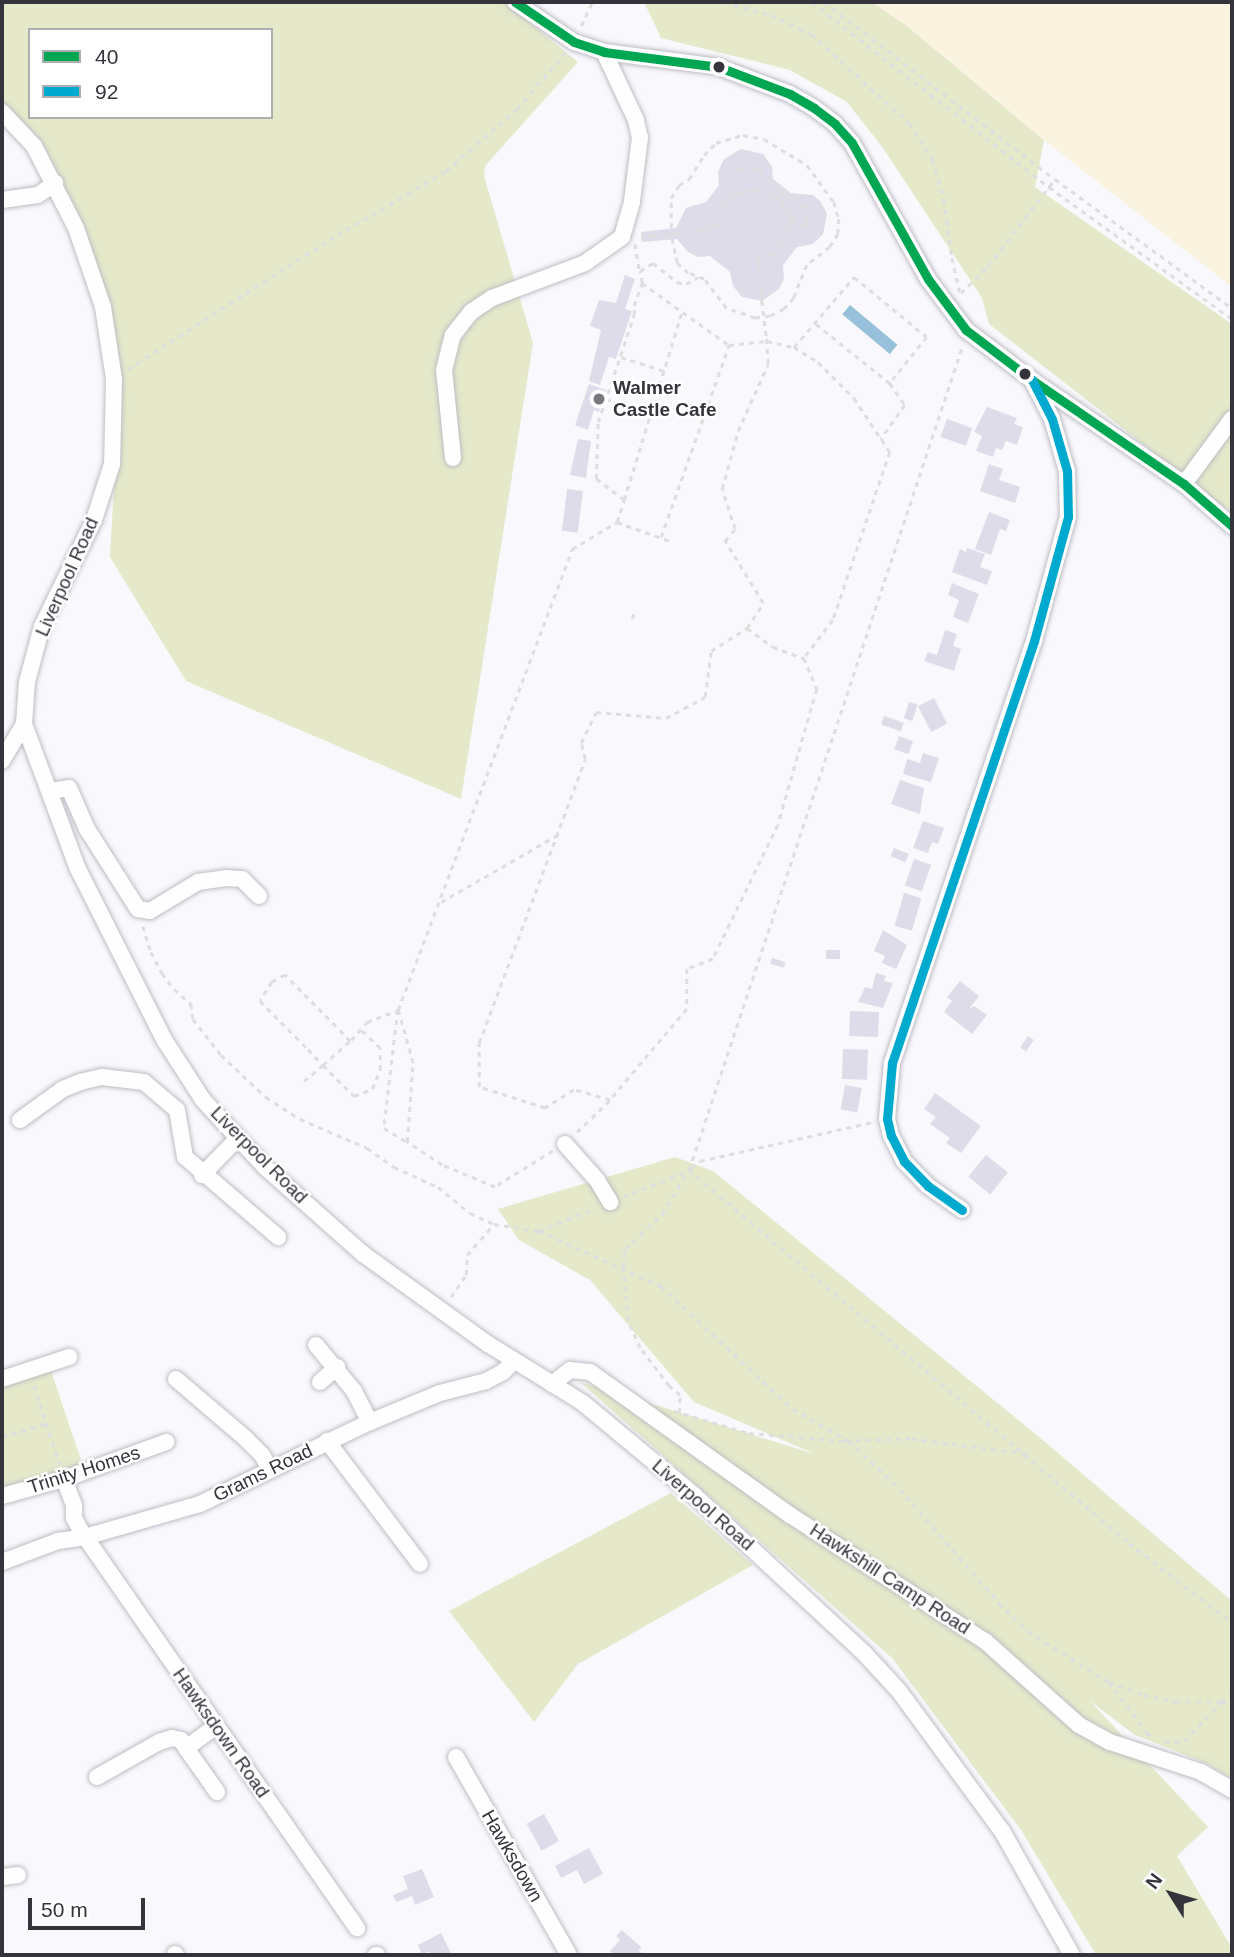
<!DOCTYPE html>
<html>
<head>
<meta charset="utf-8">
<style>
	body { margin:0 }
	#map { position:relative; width:1234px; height:1957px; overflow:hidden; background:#f9f8fc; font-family:Arial,sans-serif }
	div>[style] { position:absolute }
	.green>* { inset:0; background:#e5e9ca }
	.sand>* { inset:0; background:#f9f3e0 }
	.water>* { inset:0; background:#97c1da; transform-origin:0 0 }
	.building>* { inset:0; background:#dfdce9; transform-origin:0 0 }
	.path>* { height:2.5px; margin-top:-1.25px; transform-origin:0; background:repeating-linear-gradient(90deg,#dededf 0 5px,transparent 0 10px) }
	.roads { filter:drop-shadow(0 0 2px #bfbdc4) drop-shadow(0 0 2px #bfbdc4) }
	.minor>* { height:16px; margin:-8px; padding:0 8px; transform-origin:8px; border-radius:8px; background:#fefeff }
	.path-bridge>* { height:2.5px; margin-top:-1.25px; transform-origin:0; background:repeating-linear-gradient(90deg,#dededf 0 5px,transparent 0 10px) }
	.bus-1>* { height:9px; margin:-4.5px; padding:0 4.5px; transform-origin:4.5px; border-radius:4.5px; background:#00a651 }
	.bus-2>* { height:9px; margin:-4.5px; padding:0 4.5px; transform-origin:4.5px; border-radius:4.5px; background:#00a9ce }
	.dots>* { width:19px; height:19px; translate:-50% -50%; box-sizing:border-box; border:4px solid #fff; border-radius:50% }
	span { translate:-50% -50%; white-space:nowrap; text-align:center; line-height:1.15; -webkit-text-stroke:5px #fff; paint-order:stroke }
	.poi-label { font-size:19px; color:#35333c; font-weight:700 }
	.left { translate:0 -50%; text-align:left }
	.street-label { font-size:19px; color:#35333c }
	.frame { position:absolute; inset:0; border:4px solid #35333c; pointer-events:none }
	.legend { position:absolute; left:28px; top:28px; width:245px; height:91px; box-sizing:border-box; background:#fff; border:2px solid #aeadb1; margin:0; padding:9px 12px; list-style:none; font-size:21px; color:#35333c }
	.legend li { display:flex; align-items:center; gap:14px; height:35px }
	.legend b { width:35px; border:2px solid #aeadb1 }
	.north { position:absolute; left:1136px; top:1859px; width:70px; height:70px; -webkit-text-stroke:5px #fff; paint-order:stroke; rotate:307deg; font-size:19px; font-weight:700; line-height:28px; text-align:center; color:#35333c }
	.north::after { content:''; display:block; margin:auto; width:24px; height:32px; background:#35333c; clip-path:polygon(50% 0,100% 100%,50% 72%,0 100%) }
	.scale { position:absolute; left:28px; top:1898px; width:117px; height:32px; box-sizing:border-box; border:4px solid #35333c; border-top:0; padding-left:9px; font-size:21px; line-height:24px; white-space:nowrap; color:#35333c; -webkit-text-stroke:5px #fff; paint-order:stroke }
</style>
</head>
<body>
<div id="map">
	<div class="green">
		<div style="clip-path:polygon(evenodd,2px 2px,504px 2px,578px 62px,485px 166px,484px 176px,533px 343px,461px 799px,186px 681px,110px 557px,120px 375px,81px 225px,45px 148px,2px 101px,2px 2px,30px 30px,271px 30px,271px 117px,30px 117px,30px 30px)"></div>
		<div style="clip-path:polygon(644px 2px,872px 2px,907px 26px,1044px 140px,1035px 187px,1232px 324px,1232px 513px,989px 324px,982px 298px,883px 148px,847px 102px,790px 70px,661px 38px)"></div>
		<div style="clip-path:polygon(675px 1157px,713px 1171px,1038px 1436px,1232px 1601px,1232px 1779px,1208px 1764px,1135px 1735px,1090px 1701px,1208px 1827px,1177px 1856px,1232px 1948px,1232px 1955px,1096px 1955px,1021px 1830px,892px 1658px,580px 1382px,815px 1454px,694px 1402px,590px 1280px,519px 1240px,498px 1209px)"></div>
		<div style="clip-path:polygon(49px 1365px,85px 1472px,2px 1496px,2px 1379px)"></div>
		<div style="clip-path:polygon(671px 1493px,753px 1565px,578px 1664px,534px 1722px,449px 1611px)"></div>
	</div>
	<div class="sand">
		<div style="clip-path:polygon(872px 2px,1232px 2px,1232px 287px,1044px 140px,907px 26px)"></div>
	</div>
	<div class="water">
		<div style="left:850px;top:305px;width:62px;height:12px;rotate:40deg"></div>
	</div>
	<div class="building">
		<div style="clip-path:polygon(741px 149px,763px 154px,772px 167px,773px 179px,791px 193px,813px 195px,821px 202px,827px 214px,823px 234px,813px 244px,797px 247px,783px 265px,784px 279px,779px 289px,762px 301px,742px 297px,733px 286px,730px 272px,710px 256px,698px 257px,688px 252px,677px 239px,642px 242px,641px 232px,676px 228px,686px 208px,706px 202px,719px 185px,718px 172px,724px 159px)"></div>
		<div style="clip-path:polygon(625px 275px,635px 279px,625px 309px,632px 311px,616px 359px,609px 357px,600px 385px,589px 381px,601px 330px,590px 326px,599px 300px,616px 303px)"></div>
		<div style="clip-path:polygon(589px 384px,606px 390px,599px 412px,594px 410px,588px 430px,575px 425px)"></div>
		<div style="clip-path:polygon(987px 407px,1017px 418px,1014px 424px,1023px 427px,1017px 445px,1006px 441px,1002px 450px,996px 448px,993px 457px,976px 451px,982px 436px,974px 432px)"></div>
		<div style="left:947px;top:419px;width:27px;height:19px;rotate:20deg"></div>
		<div style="clip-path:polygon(578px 439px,591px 441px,586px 478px,570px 475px)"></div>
		<div style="clip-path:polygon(989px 464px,1003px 469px,999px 480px,1020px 487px,1015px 503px,980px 491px)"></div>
		<div style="left:567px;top:489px;width:16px;height:42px;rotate:7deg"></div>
		<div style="clip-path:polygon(989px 512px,1010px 520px,1006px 531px,1000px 529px,991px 555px,975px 549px)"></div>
		<div style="clip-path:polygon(967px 548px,985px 554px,980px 567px,992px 571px,987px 585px,952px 572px,960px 549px,966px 552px)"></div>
		<div style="clip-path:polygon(952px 583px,979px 594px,968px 623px,953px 617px,959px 600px,948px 595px)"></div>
		<div style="clip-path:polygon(945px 630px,957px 634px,953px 646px,961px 649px,954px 671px,924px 661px,928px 652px,937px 655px)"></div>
		<div style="left:934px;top:698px;width:29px;height:18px;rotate:63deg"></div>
		<div style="left:909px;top:702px;width:9px;height:17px;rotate:18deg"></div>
		<div style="left:884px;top:716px;width:21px;height:9px;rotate:19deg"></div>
		<div style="left:899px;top:736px;width:15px;height:14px;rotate:20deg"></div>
		<div style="clip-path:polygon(923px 753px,939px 758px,931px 782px,903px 774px,907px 759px,920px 763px)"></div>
		<div style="clip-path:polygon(900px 780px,924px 788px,920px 814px,891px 804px)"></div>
		<div style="clip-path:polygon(923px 821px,944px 828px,938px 844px,932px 842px,928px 853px,913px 848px)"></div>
		<div style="left:894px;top:848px;width:16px;height:9px;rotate:22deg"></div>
		<div style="left:914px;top:859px;width:18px;height:28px;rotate:19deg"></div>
		<div style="left:904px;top:893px;width:18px;height:34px;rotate:16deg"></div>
		<div style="clip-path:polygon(883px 930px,907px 945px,896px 969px,882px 963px,885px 956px,874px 951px)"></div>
		<div style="left:826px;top:950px;width:14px;height:9px"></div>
		<div style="left:772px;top:958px;width:14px;height:6px;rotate:17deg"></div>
		<div style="clip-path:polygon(876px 973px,886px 976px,884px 981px,893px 983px,883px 1008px,858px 1002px,865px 987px,872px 989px)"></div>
		<div style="clip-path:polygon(960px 981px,979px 996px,969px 1009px,974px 1006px,987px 1015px,972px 1034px,944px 1012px,952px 1001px,947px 997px)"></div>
		<div style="left:850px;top:1011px;width:29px;height:25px;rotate:2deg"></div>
		<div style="left:1028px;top:1036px;width:7px;height:14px;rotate:34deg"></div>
		<div style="left:843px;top:1049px;width:25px;height:30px;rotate:2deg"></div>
		<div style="left:845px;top:1085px;width:17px;height:25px;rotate:10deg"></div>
		<div style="clip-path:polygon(935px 1093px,981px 1126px,961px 1153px,946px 1143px,950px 1138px,930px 1124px,936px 1117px,924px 1109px)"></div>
		<div style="left:986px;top:1155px;width:28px;height:28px;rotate:39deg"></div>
		<div style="left:544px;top:1814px;width:31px;height:20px;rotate:61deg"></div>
		<div style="clip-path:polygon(589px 1848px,603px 1874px,584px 1884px,577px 1870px,561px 1878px,555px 1866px)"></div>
		<div style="clip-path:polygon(422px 1869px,434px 1897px,415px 1905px,412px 1896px,396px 1902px,393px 1895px,408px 1889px,403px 1876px)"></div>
		<div style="clip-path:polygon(622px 1930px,642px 1948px,638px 1950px,644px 1955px,615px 1955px,610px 1951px,620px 1940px,616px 1936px)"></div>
		<div style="clip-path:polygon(441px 1933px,452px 1955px,431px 1955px,429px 1951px,422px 1955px,418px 1945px)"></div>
	</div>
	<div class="path">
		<div style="left:724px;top:2px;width:49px;rotate:15.5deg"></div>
		<div style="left:771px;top:15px;width:44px;rotate:25.4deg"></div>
		<div style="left:811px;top:34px;width:132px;rotate:42.2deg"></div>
		<div style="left:909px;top:123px;width:44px;rotate:57deg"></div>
		<div style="left:933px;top:160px;width:41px;rotate:74.6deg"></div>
		<div style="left:944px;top:200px;width:59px;rotate:82.1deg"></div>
		<div style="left:952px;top:258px;width:39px;rotate:77deg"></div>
		<div style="left:812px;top:2px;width:301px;rotate:38deg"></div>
		<div style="left:1049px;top:187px;width:226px;rotate:35.8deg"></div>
		<div style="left:824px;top:2px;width:291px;rotate:37.5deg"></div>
		<div style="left:1055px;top:179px;width:219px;rotate:36.1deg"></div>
		<div style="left:581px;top:26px;width:26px;rotate:-65deg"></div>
		<div style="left:729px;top:177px;width:16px;rotate:-40deg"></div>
		<div style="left:741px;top:167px;width:18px;rotate:9deg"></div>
		<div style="left:759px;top:170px;width:39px;rotate:42deg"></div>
		<div style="left:788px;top:196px;width:8px;rotate:7deg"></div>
		<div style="left:796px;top:197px;width:13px;rotate:45deg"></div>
		<div style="left:805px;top:206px;width:17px;rotate:83deg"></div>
		<div style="left:807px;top:223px;width:19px;rotate:137deg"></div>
		<div style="left:788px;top:196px;width:23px;rotate:75deg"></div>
		<div style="left:794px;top:218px;width:6px;rotate:129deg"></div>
		<div style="left:671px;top:228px;width:30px;rotate:-90deg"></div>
		<div style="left:671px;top:198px;width:15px;rotate:-58deg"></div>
		<div style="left:679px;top:185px;width:12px;rotate:-31deg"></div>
		<div style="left:689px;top:179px;width:28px;rotate:-58deg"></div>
		<div style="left:704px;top:155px;width:17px;rotate:-45deg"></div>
		<div style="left:716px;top:143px;width:28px;rotate:-17deg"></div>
		<div style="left:743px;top:135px;width:21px;rotate:11deg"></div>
		<div style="left:764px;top:139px;width:50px;rotate:31.2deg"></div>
		<div style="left:807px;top:165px;width:46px;rotate:53.9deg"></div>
		<div style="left:834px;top:202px;width:18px;rotate:74deg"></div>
		<div style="left:839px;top:219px;width:15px;rotate:94deg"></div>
		<div style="left:838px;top:234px;width:15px;rotate:122deg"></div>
		<div style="left:830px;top:247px;width:29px;rotate:142deg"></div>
		<div style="left:807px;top:265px;width:35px;rotate:112deg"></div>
		<div style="left:794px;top:298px;width:15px;rotate:132deg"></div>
		<div style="left:784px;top:309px;width:16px;rotate:153deg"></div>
		<div style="left:770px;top:316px;width:15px;rotate:172deg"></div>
		<div style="left:755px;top:318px;width:31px;rotate:-161deg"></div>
		<div style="left:726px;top:308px;width:36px;rotate:-127deg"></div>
		<div style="left:704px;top:279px;width:17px;rotate:-159deg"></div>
		<div style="left:688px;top:273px;width:15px;rotate:-138deg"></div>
		<div style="left:677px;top:263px;width:25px;rotate:-102deg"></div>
		<div style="left:676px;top:234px;width:39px;rotate:-9deg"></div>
		<div style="left:715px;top:228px;width:31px;rotate:-69deg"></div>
		<div style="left:726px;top:199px;width:19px;rotate:-25deg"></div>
		<div style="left:743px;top:191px;width:13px;rotate:-9deg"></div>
		<div style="left:756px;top:189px;width:27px;rotate:24deg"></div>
		<div style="left:781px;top:200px;width:19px;rotate:65deg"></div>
		<div style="left:789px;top:217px;width:9px;rotate:90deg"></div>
		<div style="left:789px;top:226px;width:18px;rotate:112deg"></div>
		<div style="left:782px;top:243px;width:14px;rotate:129deg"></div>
		<div style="left:773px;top:254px;width:16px;rotate:165deg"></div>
		<div style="left:758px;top:258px;width:43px;rotate:84.7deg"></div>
		<div style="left:635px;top:244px;width:27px;rotate:80deg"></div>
		<div style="left:642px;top:283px;width:107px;rotate:35.5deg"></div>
		<div style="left:729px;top:345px;width:38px;rotate:-6deg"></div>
		<div style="left:767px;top:341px;width:28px;rotate:13deg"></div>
		<div style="left:794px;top:347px;width:28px;rotate:32deg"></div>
		<div style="left:818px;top:362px;width:51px;rotate:45deg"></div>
		<div style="left:854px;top:398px;width:65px;rotate:56.3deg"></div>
		<div style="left:890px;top:452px;width:177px;rotate:108.7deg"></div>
		<div style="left:833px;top:620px;width:48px;rotate:127.3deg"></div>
		<div style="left:961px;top:293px;width:38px;rotate:-45deg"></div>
		<div style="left:988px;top:266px;width:110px;rotate:-52.4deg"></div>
		<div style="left:816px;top:324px;width:95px;rotate:38.6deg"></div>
		<div style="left:794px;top:347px;width:92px;rotate:-49.4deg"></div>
		<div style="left:854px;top:277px;width:94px;rotate:39.4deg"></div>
		<div style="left:927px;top:337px;width:59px;rotate:128.8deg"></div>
		<div style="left:890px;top:383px;width:27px;rotate:56deg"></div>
		<div style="left:905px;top:405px;width:42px;rotate:125.2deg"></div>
		<div style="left:621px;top:357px;width:45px;rotate:18deg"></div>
		<div style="left:128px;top:369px;width:239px;rotate:-32.7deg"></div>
		<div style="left:329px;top:240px;width:136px;rotate:-30.5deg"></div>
		<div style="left:446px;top:171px;width:94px;rotate:-41.1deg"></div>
		<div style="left:517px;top:109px;width:74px;rotate:-49.4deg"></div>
		<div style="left:606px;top:399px;width:46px;rotate:17.7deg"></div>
		<div style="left:624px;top:500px;width:198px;rotate:-72.9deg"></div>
		<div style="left:617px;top:522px;width:59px;rotate:19.7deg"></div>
		<div style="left:661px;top:537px;width:204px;rotate:-70.5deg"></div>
		<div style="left:632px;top:619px;width:6px;rotate:-72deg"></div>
		<div style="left:747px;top:628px;width:32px;rotate:36deg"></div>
		<div style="left:773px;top:647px;width:33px;rotate:20deg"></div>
		<div style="left:804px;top:658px;width:34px;rotate:67deg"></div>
		<div style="left:817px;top:689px;width:141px;rotate:106deg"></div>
		<div style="left:778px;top:825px;width:149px;rotate:115.9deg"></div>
		<div style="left:713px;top:959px;width:28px;rotate:159deg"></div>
		<div style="left:687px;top:969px;width:40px;rotate:90deg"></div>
		<div style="left:687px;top:1009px;width:119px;rotate:130.2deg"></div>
		<div style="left:610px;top:1100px;width:37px;rotate:-164deg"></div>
		<div style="left:574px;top:1090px;width:34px;rotate:148deg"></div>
		<div style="left:545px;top:1108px;width:69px;rotate:-162.3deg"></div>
		<div style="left:479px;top:1087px;width:44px;rotate:-90deg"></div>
		<div style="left:479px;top:1043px;width:303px;rotate:-69.5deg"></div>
		<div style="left:585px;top:759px;width:16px;rotate:-104deg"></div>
		<div style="left:581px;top:743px;width:34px;rotate:-64deg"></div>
		<div style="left:596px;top:712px;width:70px;rotate:4.9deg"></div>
		<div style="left:666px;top:718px;width:44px;rotate:-28.3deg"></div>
		<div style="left:705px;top:697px;width:46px;rotate:-82.6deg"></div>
		<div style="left:711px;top:651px;width:43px;rotate:-32.6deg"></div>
		<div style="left:747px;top:628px;width:30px;rotate:-57deg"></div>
		<div style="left:763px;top:603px;width:73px;rotate:-121.5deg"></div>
		<div style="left:725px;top:541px;width:16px;rotate:-50deg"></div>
		<div style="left:735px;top:529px;width:42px;rotate:-108deg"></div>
		<div style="left:722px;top:489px;width:60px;rotate:-74.6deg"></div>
		<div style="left:738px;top:431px;width:73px;rotate:-65.9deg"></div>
		<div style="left:768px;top:364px;width:28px;rotate:-94deg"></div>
		<div style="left:441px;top:902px;width:133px;rotate:-29.9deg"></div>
		<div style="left:143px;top:926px;width:27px;rotate:73deg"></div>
		<div style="left:151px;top:952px;width:24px;rotate:62deg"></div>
		<div style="left:162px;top:973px;width:20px;rotate:53deg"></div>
		<div style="left:174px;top:989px;width:23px;rotate:41deg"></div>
		<div style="left:191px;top:1004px;width:15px;rotate:82deg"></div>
		<div style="left:193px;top:1019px;width:46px;rotate:52.1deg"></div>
		<div style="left:221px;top:1055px;width:62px;rotate:43deg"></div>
		<div style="left:266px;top:1097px;width:40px;rotate:32.9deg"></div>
		<div style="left:300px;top:1119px;width:73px;rotate:23.4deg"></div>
		<div style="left:367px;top:1148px;width:33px;rotate:35deg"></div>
		<div style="left:394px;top:1167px;width:48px;rotate:24.4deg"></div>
		<div style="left:438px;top:1187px;width:41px;rotate:39.1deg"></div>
		<div style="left:470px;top:1213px;width:26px;rotate:25deg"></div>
		<div style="left:494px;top:1224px;width:46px;rotate:8.8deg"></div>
		<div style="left:539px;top:1231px;width:134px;rotate:24.3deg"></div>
		<div style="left:661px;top:1286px;width:180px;rotate:43deg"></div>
		<div style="left:793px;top:1409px;width:64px;rotate:29.7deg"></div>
		<div style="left:351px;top:1040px;width:24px;rotate:-48deg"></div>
		<div style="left:367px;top:1022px;width:33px;rotate:-21deg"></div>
		<div style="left:398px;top:1010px;width:119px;rotate:96.8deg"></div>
		<div style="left:384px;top:1128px;width:27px;rotate:31deg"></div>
		<div style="left:304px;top:1081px;width:25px;rotate:-40deg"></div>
		<div style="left:323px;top:1065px;width:36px;rotate:-42deg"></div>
		<div style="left:350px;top:1041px;width:93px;rotate:-134.6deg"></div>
		<div style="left:285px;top:975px;width:15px;rotate:152deg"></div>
		<div style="left:272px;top:982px;width:22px;rotate:122deg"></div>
		<div style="left:260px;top:1001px;width:68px;rotate:45deg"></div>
		<div style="left:308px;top:1049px;width:22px;rotate:47deg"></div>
		<div style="left:323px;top:1065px;width:44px;rotate:45deg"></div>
		<div style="left:354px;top:1096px;width:19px;rotate:-21deg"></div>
		<div style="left:372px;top:1089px;width:21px;rotate:-67deg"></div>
		<div style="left:380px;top:1070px;width:22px;rotate:-90deg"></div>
		<div style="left:380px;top:1048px;width:25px;rotate:-137deg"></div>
		<div style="left:577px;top:1132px;width:46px;rotate:-44.1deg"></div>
		<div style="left:553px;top:1151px;width:68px;rotate:148.2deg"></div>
		<div style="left:495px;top:1187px;width:57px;rotate:-157.5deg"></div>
		<div style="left:442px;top:1165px;width:42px;rotate:-146.7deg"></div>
		<div style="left:407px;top:1142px;width:79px;rotate:-85.7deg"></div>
		<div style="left:413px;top:1063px;width:55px;rotate:-105.8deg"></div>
		<div style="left:398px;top:1010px;width:493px;rotate:-69.3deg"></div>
		<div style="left:572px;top:549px;width:52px;rotate:-31deg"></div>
		<div style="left:617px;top:522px;width:23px;rotate:-72deg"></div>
		<div style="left:624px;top:500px;width:35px;rotate:-143deg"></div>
		<div style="left:596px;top:479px;width:57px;rotate:-88deg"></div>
		<div style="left:598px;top:422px;width:113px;rotate:-71.4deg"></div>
		<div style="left:634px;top:315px;width:9px;rotate:-90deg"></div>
		<div style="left:634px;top:306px;width:24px;rotate:-71deg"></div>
		<div style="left:642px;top:283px;width:12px;rotate:-99deg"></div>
		<div style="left:640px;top:271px;width:15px;rotate:-32deg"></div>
		<div style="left:653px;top:263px;width:31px;rotate:38deg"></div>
		<div style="left:677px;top:282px;width:9px;rotate:13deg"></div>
		<div style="left:686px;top:284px;width:14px;rotate:-30deg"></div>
		<div style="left:691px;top:1168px;width:11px;rotate:-38deg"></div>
		<div style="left:700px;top:1161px;width:177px;rotate:-12.7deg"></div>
		<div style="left:623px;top:1197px;width:71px;rotate:-22.2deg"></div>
		<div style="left:689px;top:1170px;width:577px;rotate:40.29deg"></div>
		<div style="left:1129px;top:1543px;width:130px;rotate:37.5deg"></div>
		<div style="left:539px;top:1231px;width:61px;rotate:-22.3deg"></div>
		<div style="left:451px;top:1297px;width:27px;rotate:-56deg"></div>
		<div style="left:466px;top:1275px;width:20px;rotate:-87deg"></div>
		<div style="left:467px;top:1255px;width:41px;rotate:-48.9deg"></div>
		<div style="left:34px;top:1385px;width:84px;rotate:72deg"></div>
		<div style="left:674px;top:1411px;width:78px;rotate:16.3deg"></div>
		<div style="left:749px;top:1433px;width:96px;rotate:4.8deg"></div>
		<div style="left:679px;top:1413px;width:18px;rotate:-87deg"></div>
		<div style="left:680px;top:1395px;width:14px;rotate:-141deg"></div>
		<div style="left:669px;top:1386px;width:48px;rotate:-127.3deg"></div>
		<div style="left:640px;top:1348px;width:30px;rotate:-114deg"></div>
		<div style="left:628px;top:1321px;width:54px;rotate:-95.3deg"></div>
		<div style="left:623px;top:1267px;width:18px;rotate:-84deg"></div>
		<div style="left:625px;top:1249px;width:51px;rotate:-43.4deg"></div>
		<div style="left:662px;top:1214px;width:52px;rotate:-58.5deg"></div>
		<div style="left:689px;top:1170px;width:867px;rotate:-71.65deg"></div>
		<div style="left:2px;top:1437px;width:48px;rotate:-16.9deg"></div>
		<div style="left:1026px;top:1454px;width:116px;rotate:-172.6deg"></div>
		<div style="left:911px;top:1439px;width:62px;rotate:178.2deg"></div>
		<div style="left:849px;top:1441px;width:70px;rotate:43.3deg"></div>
		<div style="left:900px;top:1489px;width:151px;rotate:49deg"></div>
		<div style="left:999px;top:1603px;width:40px;rotate:44deg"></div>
		<div style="left:1028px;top:1631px;width:96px;rotate:32.2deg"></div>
		<div style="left:1109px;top:1682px;width:64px;rotate:53.3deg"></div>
		<div style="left:1147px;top:1733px;width:10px;rotate:37deg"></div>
		<div style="left:1109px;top:1682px;width:37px;rotate:20deg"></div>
		<div style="left:1144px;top:1695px;width:33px;rotate:12deg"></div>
		<div style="left:1176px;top:1702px;width:45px"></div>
		<div style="left:1221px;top:1702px;width:14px;rotate:-36deg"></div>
		<div style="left:1164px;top:1742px;width:20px;rotate:-3deg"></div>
		<div style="left:1184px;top:1741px;width:54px;rotate:-46.5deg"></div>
		<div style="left:1221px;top:1702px;width:11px;rotate:-5deg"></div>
	</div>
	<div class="roads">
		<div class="minor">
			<div style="left:515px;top:2px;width:71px;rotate:34.1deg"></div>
			<div style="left:574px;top:42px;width:32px;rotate:18deg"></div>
			<div style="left:604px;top:52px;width:116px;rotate:7.4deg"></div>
			<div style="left:719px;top:67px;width:76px;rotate:20.8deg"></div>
			<div style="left:790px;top:94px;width:28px;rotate:30deg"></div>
			<div style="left:814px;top:108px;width:26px;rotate:37deg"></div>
			<div style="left:835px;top:124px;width:25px;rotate:48deg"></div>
			<div style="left:852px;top:143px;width:156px;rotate:60.8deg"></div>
			<div style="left:928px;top:279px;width:64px;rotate:53.3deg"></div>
			<div style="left:966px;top:330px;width:83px;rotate:37.1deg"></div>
			<div style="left:1032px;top:380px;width:184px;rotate:34.4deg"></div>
			<div style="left:1184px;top:484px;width:64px;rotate:41.2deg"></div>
			<div style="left:2px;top:112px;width:47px;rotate:46.7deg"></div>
			<div style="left:34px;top:146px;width:92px;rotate:62.9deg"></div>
			<div style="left:76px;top:228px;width:83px;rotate:71.1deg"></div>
			<div style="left:103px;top:307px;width:73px;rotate:81.3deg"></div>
			<div style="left:114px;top:379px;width:85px;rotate:91.3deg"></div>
			<div style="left:112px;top:464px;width:59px;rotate:107.8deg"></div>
			<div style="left:94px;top:520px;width:118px;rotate:116.1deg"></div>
			<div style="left:42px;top:626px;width:58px;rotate:105deg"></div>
			<div style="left:27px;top:682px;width:42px;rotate:94.1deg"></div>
			<div style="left:24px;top:724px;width:155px;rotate:69.6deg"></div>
			<div style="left:78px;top:869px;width:193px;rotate:63.2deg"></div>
			<div style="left:165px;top:1041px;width:70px;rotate:57.2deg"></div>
			<div style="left:203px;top:1100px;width:52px;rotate:47.4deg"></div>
			<div style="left:238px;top:1138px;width:40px;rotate:47deg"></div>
			<div style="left:265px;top:1167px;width:131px;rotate:41.6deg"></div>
			<div style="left:363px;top:1254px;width:154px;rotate:35.8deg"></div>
			<div style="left:488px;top:1344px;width:112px;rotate:31.8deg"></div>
			<div style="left:583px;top:1403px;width:146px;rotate:39.7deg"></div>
			<div style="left:695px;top:1496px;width:231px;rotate:42.9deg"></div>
			<div style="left:864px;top:1653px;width:52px;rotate:47.4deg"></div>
			<div style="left:899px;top:1691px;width:174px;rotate:53.7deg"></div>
			<div style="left:1002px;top:1831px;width:142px;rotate:60.6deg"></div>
			<div style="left:2px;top:200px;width:36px;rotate:-8deg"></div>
			<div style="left:38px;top:195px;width:21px;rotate:-35deg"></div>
			<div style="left:453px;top:458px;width:88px;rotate:-95.8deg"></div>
			<div style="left:444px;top:370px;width:36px;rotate:-76deg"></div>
			<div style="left:453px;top:335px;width:29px;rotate:-52deg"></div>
			<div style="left:471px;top:312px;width:25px;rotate:-34deg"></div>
			<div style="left:492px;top:298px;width:99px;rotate:-20.6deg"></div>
			<div style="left:585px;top:263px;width:45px;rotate:-35.1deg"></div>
			<div style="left:622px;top:237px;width:37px;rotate:-74deg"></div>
			<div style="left:632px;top:201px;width:64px;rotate:-82.8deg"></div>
			<div style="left:640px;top:138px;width:18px;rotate:-103deg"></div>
			<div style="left:636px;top:120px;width:75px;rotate:-115.2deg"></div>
			<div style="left:1184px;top:484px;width:81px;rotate:-53.6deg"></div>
			<div style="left:2px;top:761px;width:43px;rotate:-59.3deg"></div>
			<div style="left:50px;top:791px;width:19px;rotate:-9deg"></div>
			<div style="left:69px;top:788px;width:45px;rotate:66.3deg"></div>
			<div style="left:87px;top:829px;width:95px;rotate:57.5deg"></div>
			<div style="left:138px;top:909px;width:12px;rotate:9deg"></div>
			<div style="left:150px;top:911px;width:56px;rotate:-31.1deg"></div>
			<div style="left:198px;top:882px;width:28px;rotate:-8deg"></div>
			<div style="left:226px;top:878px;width:16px;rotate:4deg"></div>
			<div style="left:242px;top:879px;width:24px;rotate:45deg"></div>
			<div style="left:20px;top:1120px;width:53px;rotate:-35.8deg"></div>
			<div style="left:63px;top:1089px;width:18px;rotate:-22deg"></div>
			<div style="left:80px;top:1082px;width:23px;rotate:-13deg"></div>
			<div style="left:102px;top:1077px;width:42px;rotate:6.8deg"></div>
			<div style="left:144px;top:1082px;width:43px;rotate:40.3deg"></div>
			<div style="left:177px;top:1110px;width:48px;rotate:80.3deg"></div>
			<div style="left:185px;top:1157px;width:123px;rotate:40.7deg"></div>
			<div style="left:565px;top:1144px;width:48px;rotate:48.4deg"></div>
			<div style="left:597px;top:1180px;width:26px;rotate:59deg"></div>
			<div style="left:202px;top:1175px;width:52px;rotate:-45.8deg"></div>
			<div style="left:962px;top:1210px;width:42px;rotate:-144.8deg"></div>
			<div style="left:928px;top:1186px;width:35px;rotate:-134deg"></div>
			<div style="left:904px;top:1161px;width:28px;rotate:-117deg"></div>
			<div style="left:891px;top:1136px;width:17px;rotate:-103deg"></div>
			<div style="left:887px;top:1119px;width:56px;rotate:-84.9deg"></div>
			<div style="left:892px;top:1063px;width:445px;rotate:-71.4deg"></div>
			<div style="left:1034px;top:641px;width:129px;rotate:-74.7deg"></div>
			<div style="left:1068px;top:517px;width:46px;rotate:-91.2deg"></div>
			<div style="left:1067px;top:471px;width:54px;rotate:-106.1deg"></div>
			<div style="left:1052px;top:419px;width:42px;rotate:-117.2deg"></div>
			<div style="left:316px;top:1345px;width:60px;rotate:50.4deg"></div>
			<div style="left:354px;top:1391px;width:35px;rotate:63deg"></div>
			<div style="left:2px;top:1379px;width:71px;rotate:-18.2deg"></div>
			<div style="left:176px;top:1379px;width:89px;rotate:40.5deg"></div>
			<div style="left:244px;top:1437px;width:25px;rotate:45deg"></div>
			<div style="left:262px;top:1455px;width:16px;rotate:60deg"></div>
			<div style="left:320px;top:1382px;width:23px;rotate:-41deg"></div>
			<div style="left:552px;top:1384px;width:23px;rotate:-38deg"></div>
			<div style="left:570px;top:1370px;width:20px;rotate:6deg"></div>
			<div style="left:590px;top:1372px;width:246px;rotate:35.6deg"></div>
			<div style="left:790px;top:1515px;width:232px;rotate:32.9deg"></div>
			<div style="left:985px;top:1641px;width:126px;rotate:41.8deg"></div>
			<div style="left:1079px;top:1725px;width:35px;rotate:29deg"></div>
			<div style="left:1110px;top:1742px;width:96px;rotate:18.2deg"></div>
			<div style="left:1201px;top:1772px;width:36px;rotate:30deg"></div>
			<div style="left:327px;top:1441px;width:154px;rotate:52.9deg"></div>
			<div style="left:64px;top:1479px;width:28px;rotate:69deg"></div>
			<div style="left:74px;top:1505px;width:13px;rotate:90deg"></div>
			<div style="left:74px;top:1518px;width:15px;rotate:62deg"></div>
			<div style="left:81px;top:1531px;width:484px;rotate:55.2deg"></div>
			<div style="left:2px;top:1496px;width:64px;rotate:-15.3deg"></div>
			<div style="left:64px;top:1479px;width:109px;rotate:-19.9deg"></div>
			<div style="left:2px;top:1562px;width:60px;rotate:-20.6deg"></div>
			<div style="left:58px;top:1541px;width:27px;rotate:-8deg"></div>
			<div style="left:85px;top:1537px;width:120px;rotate:-16deg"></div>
			<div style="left:200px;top:1504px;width:189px;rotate:-25.8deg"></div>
			<div style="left:370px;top:1422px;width:76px;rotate:-22.5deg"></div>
			<div style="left:440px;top:1393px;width:48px;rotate:-14.6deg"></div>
			<div style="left:486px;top:1381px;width:19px;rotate:-28deg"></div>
			<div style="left:503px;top:1372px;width:16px;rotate:-45deg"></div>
			<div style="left:186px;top:1748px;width:54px;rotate:54.8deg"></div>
			<div style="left:456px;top:1757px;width:228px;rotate:60.3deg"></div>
			<div style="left:97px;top:1777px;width:71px;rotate:-29.4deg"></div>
			<div style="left:159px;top:1742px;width:14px;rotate:-17deg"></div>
			<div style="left:172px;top:1738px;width:9px;rotate:13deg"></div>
			<div style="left:181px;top:1740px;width:9px;rotate:58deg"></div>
			<div style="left:186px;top:1748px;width:37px;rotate:-36deg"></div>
			<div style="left:2px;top:1877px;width:16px;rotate:-7deg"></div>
			<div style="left:175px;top:1954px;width:1px;rotate:45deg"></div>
			<div style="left:376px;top:1955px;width:1px"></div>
		</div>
	</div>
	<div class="path-bridge">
		<div style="left:641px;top:237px;width:35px;rotate:-5deg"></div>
		<div style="left:762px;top:301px;width:35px;rotate:83deg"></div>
	</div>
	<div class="bus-1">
		<div style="left:515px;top:2px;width:71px;rotate:34.1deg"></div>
		<div style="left:574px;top:42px;width:32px;rotate:18deg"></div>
		<div style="left:604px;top:52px;width:116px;rotate:7.4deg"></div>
		<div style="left:719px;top:67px;width:76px;rotate:20.8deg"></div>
		<div style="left:790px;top:94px;width:28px;rotate:30deg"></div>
		<div style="left:814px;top:108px;width:26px;rotate:37deg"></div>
		<div style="left:835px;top:124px;width:25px;rotate:48deg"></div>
		<div style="left:852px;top:143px;width:156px;rotate:60.8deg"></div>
		<div style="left:928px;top:279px;width:64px;rotate:53.3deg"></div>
		<div style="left:966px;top:330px;width:83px;rotate:37.1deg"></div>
		<div style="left:1032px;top:380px;width:184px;rotate:34.4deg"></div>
		<div style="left:1184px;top:484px;width:64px;rotate:41.2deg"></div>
	</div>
	<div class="bus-2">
		<div style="left:962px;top:1210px;width:42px;rotate:-144.8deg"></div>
		<div style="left:928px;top:1186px;width:35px;rotate:-134deg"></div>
		<div style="left:904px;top:1161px;width:28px;rotate:-117deg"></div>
		<div style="left:891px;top:1136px;width:17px;rotate:-103deg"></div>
		<div style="left:887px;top:1119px;width:56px;rotate:-84.9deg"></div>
		<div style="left:892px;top:1063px;width:445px;rotate:-71.4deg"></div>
		<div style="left:1034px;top:641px;width:129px;rotate:-74.7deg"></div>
		<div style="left:1068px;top:517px;width:46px;rotate:-91.2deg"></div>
		<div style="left:1067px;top:471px;width:54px;rotate:-106.1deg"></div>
		<div style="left:1052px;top:419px;width:44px;rotate:-117.1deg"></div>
	</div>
	<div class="dots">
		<div style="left:719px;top:67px;background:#35333c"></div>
		<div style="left:1025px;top:374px;background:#35333c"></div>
		<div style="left:599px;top:399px;background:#7a787f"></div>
	</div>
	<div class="poi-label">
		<span class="left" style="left:613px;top:399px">Walmer<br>Castle Cafe</span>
	</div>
	<div class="street-label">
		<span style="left:67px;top:577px;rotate:-66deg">Liverpool Road</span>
		<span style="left:259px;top:1155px;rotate:45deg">Liverpool Road</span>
		<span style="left:84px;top:1470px;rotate:-18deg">Trinity Homes</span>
		<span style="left:263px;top:1473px;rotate:-26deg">Grams Road</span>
		<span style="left:703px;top:1505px;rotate:41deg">Liverpool Road</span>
		<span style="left:890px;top:1579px;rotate:33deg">Hawkshill Camp Road</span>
		<span style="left:221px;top:1733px;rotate:55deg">Hawksdown Road</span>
		<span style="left:512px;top:1856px;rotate:60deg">Hawksdown</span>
	</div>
	<div class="frame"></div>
	<ul class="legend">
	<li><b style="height:9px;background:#00a651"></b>40</li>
	<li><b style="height:9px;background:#00a9ce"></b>92</li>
	</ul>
	<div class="north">N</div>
	<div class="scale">50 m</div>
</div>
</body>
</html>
